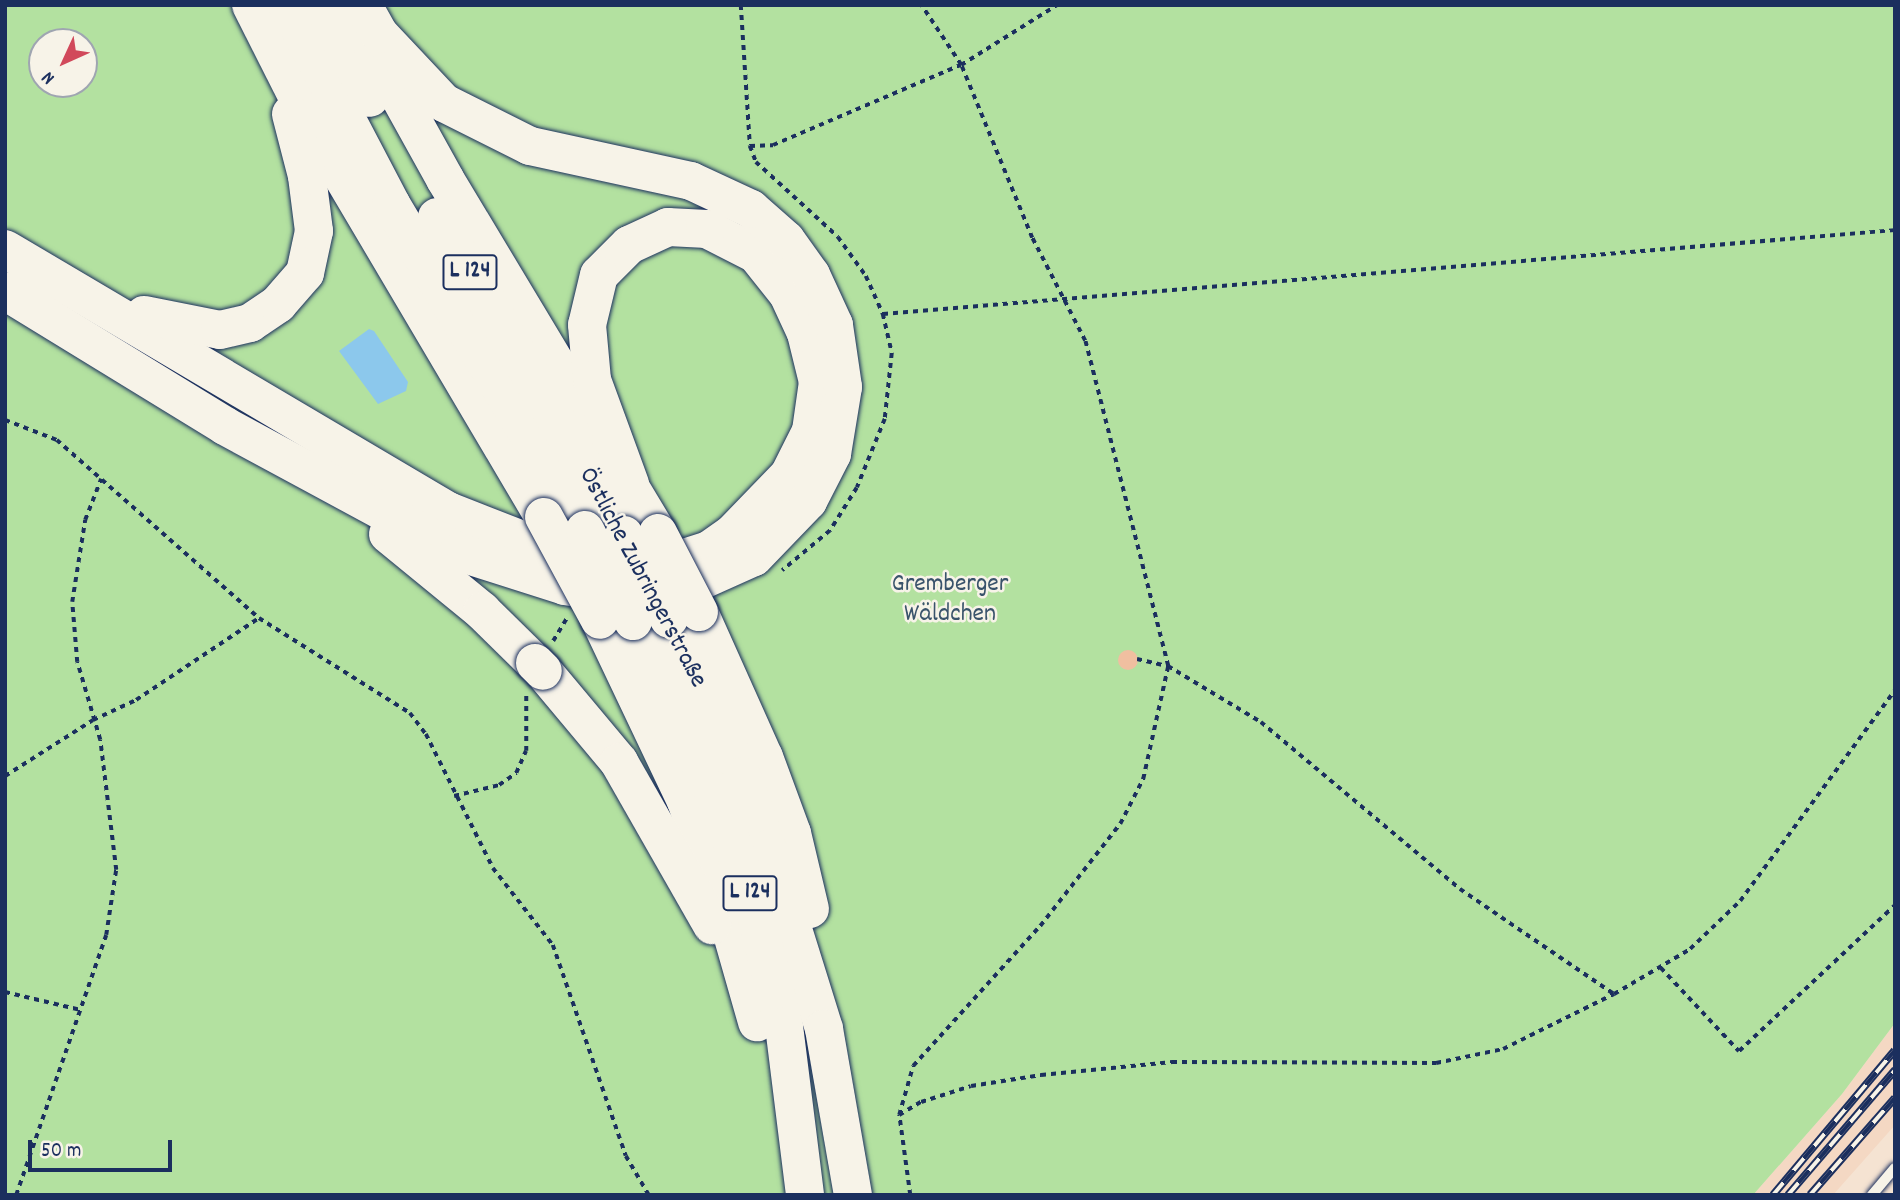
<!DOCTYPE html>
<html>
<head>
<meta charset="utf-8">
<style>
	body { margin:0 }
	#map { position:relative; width:1900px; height:1200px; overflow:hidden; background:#f5e3d2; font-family:Dekko,sans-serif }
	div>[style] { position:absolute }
	.built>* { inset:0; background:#f4d8c3 }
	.green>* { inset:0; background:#b3e1a0 }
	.water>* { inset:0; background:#8cc8ec }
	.building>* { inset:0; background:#f0bfa0 }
	.round { border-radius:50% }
	.path>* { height:3.5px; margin-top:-1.75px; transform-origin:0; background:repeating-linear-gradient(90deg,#1b2f5e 0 5px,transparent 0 10px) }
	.roads { filter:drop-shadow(0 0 2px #1b2f5e) drop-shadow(0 0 2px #1b2f5e) }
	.lane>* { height:10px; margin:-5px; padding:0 5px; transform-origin:5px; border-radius:5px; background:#f7f3e8 }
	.highway>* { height:38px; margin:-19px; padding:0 19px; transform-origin:19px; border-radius:19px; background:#f7f3e8 }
	.rail>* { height:8px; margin-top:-4px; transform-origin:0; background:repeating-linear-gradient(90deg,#f7f3e8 0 16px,#1b2f5e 0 32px); box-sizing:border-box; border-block:2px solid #1b2f5e }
	.bridges { filter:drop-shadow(0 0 2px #1b2f5e) drop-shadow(0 0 2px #1b2f5e) }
	.highway-bridge>* { height:38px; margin:-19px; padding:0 19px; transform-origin:19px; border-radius:19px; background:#f7f3e8 }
	span { translate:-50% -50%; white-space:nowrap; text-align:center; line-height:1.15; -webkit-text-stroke:5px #f7f3e8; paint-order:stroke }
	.shield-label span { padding:2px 5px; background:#f7f3e8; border:2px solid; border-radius:5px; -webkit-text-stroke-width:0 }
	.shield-label { font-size:24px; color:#1b2f5e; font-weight:700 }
	.street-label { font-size:26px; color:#1b2f5e }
	.park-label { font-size:26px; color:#39536b }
	.frame { position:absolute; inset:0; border:7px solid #1b2f5e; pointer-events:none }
	.north { position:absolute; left:28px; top:28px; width:70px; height:70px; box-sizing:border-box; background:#f7f3e8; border:2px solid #9fa5b1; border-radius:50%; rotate:225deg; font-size:19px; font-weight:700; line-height:28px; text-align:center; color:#1b2f5e }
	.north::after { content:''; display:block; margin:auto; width:24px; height:32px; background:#d1495b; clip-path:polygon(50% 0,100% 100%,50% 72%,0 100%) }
	.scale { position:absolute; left:28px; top:1140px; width:144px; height:32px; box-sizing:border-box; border:4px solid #1b2f5e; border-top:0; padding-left:9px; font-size:21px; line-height:24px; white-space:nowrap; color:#1b2f5e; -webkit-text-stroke:5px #f7f3e8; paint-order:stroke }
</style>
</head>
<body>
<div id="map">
	<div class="built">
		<div style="clip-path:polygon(1895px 1023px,1895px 1125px,1833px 1195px,1753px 1195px,1842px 1094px)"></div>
	</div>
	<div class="green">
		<div style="clip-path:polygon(evenodd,5px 5px,1895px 5px,1895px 1023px,1842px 1094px,1753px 1195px,5px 1195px,5px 5px,42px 42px,84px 42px,84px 84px,42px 84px,42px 42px)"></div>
	</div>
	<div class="water">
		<div style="clip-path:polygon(369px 329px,374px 331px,408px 382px,406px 391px,378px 404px,339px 351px)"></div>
	</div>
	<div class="building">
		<div class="round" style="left:1118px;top:650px;width:20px;height:20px"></div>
	</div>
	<div class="path">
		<div style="left:741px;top:5px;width:141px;rotate:86.3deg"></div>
		<div style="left:750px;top:146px;width:17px;rotate:69deg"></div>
		<div style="left:756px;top:162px;width:111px;rotate:42.4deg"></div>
		<div style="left:838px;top:237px;width:48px;rotate:54.3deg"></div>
		<div style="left:866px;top:276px;width:42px;rotate:65.9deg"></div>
		<div style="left:883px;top:314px;width:40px;rotate:77deg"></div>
		<div style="left:892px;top:353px;width:66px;rotate:96.1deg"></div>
		<div style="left:885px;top:419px;width:74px;rotate:112.1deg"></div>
		<div style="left:857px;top:488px;width:51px;rotate:122.1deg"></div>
		<div style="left:830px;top:531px;width:62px;rotate:140.2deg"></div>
		<div style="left:750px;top:146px;width:23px;rotate:-2deg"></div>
		<div style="left:773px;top:145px;width:204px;rotate:-23.1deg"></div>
		<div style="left:961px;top:65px;width:113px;rotate:-32deg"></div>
		<div style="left:883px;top:314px;width:1015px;rotate:-4.74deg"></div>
		<div style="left:5px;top:420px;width:56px;rotate:21deg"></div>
		<div style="left:57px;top:440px;width:269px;rotate:41.4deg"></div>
		<div style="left:259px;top:618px;width:178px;rotate:32.2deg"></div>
		<div style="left:410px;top:713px;width:26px;rotate:53deg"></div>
		<div style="left:426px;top:734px;width:150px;rotate:63.4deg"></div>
		<div style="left:493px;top:868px;width:98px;rotate:52.1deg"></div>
		<div style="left:553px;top:945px;width:223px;rotate:70.9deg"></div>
		<div style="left:626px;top:1156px;width:45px;rotate:59.5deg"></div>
		<div style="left:553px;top:641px;width:27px;rotate:-59deg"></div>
		<div style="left:1137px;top:659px;width:32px;rotate:13deg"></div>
		<div style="left:1168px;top:666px;width:109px;rotate:31.1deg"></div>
		<div style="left:1261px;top:722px;width:260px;rotate:40deg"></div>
		<div style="left:1460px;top:889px;width:186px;rotate:34.3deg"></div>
		<div style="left:1614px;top:994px;width:88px;rotate:-30.6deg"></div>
		<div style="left:1690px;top:949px;width:69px;rotate:-43.8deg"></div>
		<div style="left:1740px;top:901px;width:262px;rotate:-53.7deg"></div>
		<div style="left:5px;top:776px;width:104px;rotate:-32.5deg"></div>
		<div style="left:93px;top:720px;width:47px;rotate:-24.9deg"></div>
		<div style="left:136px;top:700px;width:148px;rotate:-33.7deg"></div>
		<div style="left:454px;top:796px;width:46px;rotate:-13.7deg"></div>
		<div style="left:499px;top:785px;width:21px;rotate:-35deg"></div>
		<div style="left:516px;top:773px;width:24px;rotate:-66deg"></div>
		<div style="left:526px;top:751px;width:57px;rotate:-90deg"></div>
		<div style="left:1661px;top:968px;width:114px;rotate:46.8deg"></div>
		<div style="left:1739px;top:1051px;width:214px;rotate:-43.1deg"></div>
		<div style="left:5px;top:992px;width:78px;rotate:13.3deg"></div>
		<div style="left:899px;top:1115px;width:26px;rotate:-31deg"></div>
		<div style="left:921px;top:1102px;width:52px;rotate:-17.7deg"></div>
		<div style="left:971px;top:1086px;width:71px;rotate:-8.9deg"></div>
		<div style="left:1041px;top:1075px;width:132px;rotate:-5.7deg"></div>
		<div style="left:1172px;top:1062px;width:264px;rotate:0.2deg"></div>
		<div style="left:1436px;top:1063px;width:68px;rotate:-11.8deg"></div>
		<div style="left:1503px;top:1049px;width:124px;rotate:-26.4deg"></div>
		<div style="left:16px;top:1195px;width:275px;rotate:-70.9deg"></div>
		<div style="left:106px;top:935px;width:66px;rotate:-81.3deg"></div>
		<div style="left:116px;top:870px;width:131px;rotate:-97deg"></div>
		<div style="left:100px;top:740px;width:81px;rotate:-106.4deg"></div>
		<div style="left:77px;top:662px;width:60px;rotate:-94.8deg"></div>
		<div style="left:72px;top:602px;width:83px;rotate:-81deg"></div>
		<div style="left:85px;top:520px;width:44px;rotate:-68.7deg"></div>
		<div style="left:910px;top:1195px;width:81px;rotate:-97.8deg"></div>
		<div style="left:899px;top:1115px;width:51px;rotate:-74.1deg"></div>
		<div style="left:913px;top:1066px;width:189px;rotate:-47.8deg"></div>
		<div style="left:1040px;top:926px;width:130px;rotate:-51.9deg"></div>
		<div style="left:1120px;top:824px;width:51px;rotate:-62.9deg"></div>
		<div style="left:1143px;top:779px;width:116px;rotate:-77.5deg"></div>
		<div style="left:1168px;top:666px;width:335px;rotate:-104.3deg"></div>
		<div style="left:1085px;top:341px;width:116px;rotate:-117.2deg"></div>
		<div style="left:1032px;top:238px;width:187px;rotate:-112.3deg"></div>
		<div style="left:961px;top:65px;width:72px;rotate:-123.7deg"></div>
	</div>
	<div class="roads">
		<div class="lane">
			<div style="left:1872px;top:1195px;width:35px;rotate:-50deg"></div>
		</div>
		<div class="highway">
			<div style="left:251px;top:5px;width:129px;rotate:63.2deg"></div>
			<div style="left:309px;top:120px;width:461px;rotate:59.4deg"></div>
			<div style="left:287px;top:5px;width:225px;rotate:62.4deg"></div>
			<div style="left:391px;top:204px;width:379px;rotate:59.2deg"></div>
			<div style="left:323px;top:5px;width:104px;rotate:63.2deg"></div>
			<div style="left:373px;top:49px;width:149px;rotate:61deg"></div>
			<div style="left:445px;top:179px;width:413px;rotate:59deg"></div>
			<div style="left:437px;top:217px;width:369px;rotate:59.5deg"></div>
			<div style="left:5px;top:249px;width:515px;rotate:30.6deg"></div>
			<div style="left:448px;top:511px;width:116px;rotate:21.3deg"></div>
			<div style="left:556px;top:553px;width:110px;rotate:5.8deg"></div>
			<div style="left:665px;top:564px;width:46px;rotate:-17.7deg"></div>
			<div style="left:709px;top:550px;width:29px;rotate:-35deg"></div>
			<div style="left:733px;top:533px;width:81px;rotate:-46deg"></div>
			<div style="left:789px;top:475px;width:49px;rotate:-63.4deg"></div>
			<div style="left:811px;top:431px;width:49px;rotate:-81.9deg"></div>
			<div style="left:818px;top:382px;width:50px;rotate:-103.8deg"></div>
			<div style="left:806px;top:333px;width:43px;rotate:-114.8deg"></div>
			<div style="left:788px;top:294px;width:51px;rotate:-128.7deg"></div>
			<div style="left:756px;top:254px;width:55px;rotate:-153deg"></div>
			<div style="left:707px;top:229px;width:39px;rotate:-177deg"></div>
			<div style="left:668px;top:227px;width:43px;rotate:155.2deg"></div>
			<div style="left:629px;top:245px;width:42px;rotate:135deg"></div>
			<div style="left:599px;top:275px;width:51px;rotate:103.5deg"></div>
			<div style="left:587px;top:325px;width:55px;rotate:84.8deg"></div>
			<div style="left:592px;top:380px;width:111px;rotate:69.9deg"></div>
			<div style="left:5px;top:291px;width:258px;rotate:31.5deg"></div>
			<div style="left:225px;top:426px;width:265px;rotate:28.4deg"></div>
			<div style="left:458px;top:552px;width:112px;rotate:17.6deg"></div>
			<div style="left:565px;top:586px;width:74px;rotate:9.3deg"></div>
			<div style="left:638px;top:598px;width:38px;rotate:-9deg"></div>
			<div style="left:676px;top:592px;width:85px;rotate:-24.2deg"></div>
			<div style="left:754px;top:557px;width:78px;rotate:-46deg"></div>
			<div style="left:808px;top:501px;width:53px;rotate:-62.9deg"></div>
			<div style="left:832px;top:454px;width:68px;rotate:-80.7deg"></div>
			<div style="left:843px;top:387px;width:63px;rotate:-98.3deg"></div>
			<div style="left:834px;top:325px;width:55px;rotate:-114.7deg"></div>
			<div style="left:811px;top:275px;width:43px;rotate:-125.5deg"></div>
			<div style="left:786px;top:240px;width:47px;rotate:-138.5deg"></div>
			<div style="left:751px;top:209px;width:66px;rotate:-155deg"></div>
			<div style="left:691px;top:181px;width:165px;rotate:-167.7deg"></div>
			<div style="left:530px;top:146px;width:96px;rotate:-153.4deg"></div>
			<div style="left:444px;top:103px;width:95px;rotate:-133.3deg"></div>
			<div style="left:379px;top:34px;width:33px;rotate:-119deg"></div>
			<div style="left:144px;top:315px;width:77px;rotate:11.2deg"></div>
			<div style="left:220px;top:330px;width:31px;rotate:-13deg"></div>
			<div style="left:250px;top:323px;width:34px;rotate:-34deg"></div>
			<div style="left:278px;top:304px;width:41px;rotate:-48.9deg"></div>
			<div style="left:305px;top:273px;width:43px;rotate:-77.9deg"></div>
			<div style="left:314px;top:231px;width:55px;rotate:-97.3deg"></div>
			<div style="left:307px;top:176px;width:64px;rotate:-104.5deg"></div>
			<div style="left:388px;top:534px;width:122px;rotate:39.3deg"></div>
			<div style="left:482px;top:611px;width:74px;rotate:44.5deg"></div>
			<div style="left:699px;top:612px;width:159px;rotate:65.9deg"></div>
			<div style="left:764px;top:757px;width:81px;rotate:69.8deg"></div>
			<div style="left:792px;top:833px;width:78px;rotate:76.7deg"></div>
			<div style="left:669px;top:619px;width:173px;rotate:65.1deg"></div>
			<div style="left:742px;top:776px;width:77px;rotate:70.4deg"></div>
			<div style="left:768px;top:849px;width:189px;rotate:72.7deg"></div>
			<div style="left:824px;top:1029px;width:169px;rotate:80.1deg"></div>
			<div style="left:600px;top:620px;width:200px;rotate:64.6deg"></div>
			<div style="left:686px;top:801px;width:112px;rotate:70.1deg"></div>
			<div style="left:724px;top:906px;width:121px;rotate:74.1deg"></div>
			<div style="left:633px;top:621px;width:186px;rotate:64.8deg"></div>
			<div style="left:712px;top:789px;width:113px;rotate:69.8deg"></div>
			<div style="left:751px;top:895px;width:135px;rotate:75.9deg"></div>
			<div style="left:784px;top:1026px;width:170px;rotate:82.9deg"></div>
			<div style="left:543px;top:671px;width:119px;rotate:50.1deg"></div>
			<div style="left:619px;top:762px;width:188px;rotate:60.3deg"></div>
		</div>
	</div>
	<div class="rail">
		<div style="left:1773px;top:1195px;width:189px;rotate:-49.9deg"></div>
		<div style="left:1788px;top:1195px;width:165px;rotate:-49.4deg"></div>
		<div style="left:1810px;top:1195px;width:129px;rotate:-48.8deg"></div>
	</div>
	<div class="bridges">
		<div class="highway-bridge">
			<div style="left:544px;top:517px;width:117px;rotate:61.5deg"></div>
			<div style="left:585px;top:530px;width:103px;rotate:62.2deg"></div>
			<div style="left:658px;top:533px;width:89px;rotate:62.6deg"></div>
			<div style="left:624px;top:535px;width:95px;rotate:61.8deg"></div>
			<div style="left:535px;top:663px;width:11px;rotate:45deg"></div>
		</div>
	</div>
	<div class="shield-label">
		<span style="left:470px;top:272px">L 124</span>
		<span style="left:750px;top:893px">L 124</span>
	</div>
	<div class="street-label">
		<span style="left:642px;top:578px;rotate:62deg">Östliche Zubringerstraße</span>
	</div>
	<div class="park-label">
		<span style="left:950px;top:600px">Gremberger<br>Wäldchen</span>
	</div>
	<div class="frame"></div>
	<div class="north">N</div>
	<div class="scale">50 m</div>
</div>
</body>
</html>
